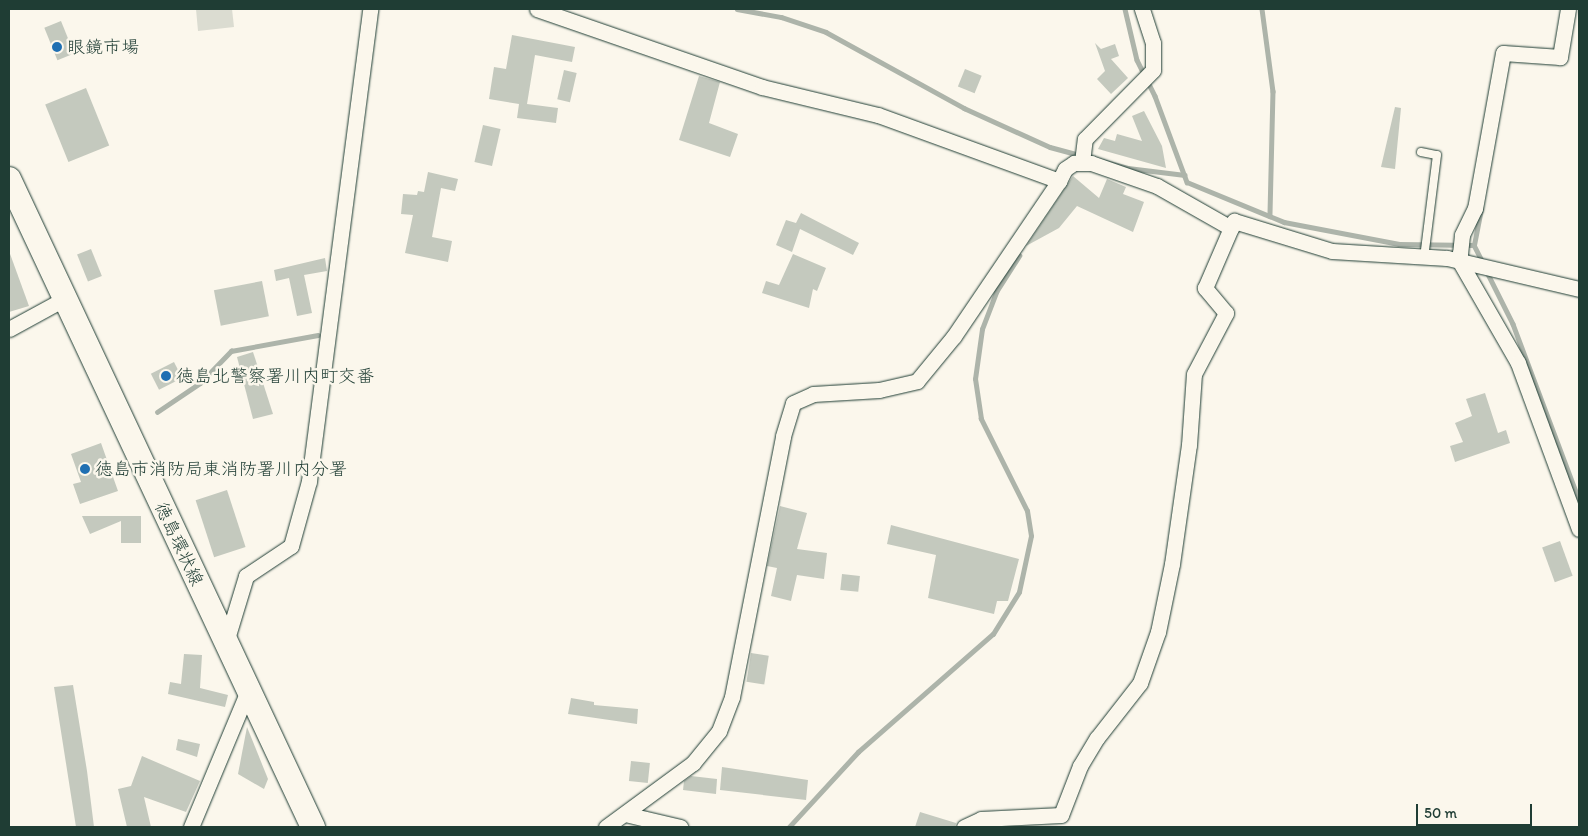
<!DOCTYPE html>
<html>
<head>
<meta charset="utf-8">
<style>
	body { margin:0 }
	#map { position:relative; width:1588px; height:836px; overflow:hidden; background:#fbf7ec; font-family:Itim,"Klee One",sans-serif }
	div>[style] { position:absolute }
	.green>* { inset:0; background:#dbdcd1 }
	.stream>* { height:4.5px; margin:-2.25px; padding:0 2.25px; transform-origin:2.25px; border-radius:2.25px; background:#adb4aa }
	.building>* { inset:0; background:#c4c9be; transform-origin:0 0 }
	.roads { filter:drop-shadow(0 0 1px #1f3d34) drop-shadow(0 0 1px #1f3d34) }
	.lane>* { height:8px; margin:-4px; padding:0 4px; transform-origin:4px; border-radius:4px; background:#fbf7ec }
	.street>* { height:15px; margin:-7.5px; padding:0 7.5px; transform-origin:7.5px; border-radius:7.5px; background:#fbf7ec }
	.primary>* { height:24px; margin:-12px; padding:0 12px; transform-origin:12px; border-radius:12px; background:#fbf7ec }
	.dots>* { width:14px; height:14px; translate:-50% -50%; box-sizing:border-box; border:2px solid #fbf7ec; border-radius:50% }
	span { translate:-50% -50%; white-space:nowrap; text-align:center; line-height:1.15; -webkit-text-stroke:5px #fbf7ec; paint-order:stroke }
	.poi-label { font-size:18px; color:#1f3d34 }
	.left { translate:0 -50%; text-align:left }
	.street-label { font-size:18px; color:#1f3d34 }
	.frame { position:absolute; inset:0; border:10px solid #1f3d34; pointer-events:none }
	.scale { position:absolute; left:1416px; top:804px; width:116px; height:22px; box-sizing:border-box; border:2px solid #1f3d34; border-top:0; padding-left:6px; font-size:15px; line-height:18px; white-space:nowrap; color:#1f3d34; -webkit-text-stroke:4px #fbf7ec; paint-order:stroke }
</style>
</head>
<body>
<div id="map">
	<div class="green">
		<div style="clip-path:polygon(196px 9px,232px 9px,234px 27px,198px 31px)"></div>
	</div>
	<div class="stream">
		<div style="left:737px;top:9px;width:45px;rotate:10.3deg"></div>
		<div style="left:781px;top:17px;width:47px;rotate:18.4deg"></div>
		<div style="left:826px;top:32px;width:158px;rotate:28.8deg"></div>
		<div style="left:964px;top:108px;width:94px;rotate:24.4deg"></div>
		<div style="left:1050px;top:147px;width:81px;rotate:15.1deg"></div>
		<div style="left:1128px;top:168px;width:57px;rotate:7deg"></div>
		<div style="left:1125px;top:9px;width:52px;rotate:76.8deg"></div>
		<div style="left:1137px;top:60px;width:40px;rotate:63.4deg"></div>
		<div style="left:1155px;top:96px;width:92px;rotate:69.6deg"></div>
		<div style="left:1187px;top:182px;width:105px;rotate:22.4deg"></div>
		<div style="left:1284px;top:222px;width:117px;rotate:10.8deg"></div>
		<div style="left:1399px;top:244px;width:75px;rotate:0.8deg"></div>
		<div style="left:1474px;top:245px;width:20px;rotate:63deg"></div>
		<div style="left:1262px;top:9px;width:83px;rotate:82.4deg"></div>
		<div style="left:1273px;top:91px;width:125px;rotate:91.4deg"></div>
		<div style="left:1474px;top:245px;width:37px;rotate:-79deg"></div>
		<div style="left:1487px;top:272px;width:58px;rotate:63.4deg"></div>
		<div style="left:1513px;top:324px;width:188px;rotate:69.4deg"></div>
		<div style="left:157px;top:412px;width:52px;rotate:-34deg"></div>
		<div style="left:200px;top:383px;width:45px;rotate:-45.9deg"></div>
		<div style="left:231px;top:351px;width:88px;rotate:-10.4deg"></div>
		<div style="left:789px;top:827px;width:102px;rotate:-47.4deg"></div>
		<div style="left:858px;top:752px;width:179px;rotate:-41.2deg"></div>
		<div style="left:993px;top:634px;width:49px;rotate:-58.2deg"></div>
		<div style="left:1019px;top:592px;width:57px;rotate:-77.9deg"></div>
		<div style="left:1031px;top:536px;width:25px;rotate:-99deg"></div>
		<div style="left:1027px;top:511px;width:103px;rotate:-116.6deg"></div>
		<div style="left:981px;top:419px;width:40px;rotate:-98.5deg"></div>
		<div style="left:975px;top:379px;width:50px;rotate:-82deg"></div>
		<div style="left:982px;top:329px;width:40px;rotate:-69deg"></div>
		<div style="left:996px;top:292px;width:43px;rotate:-57.4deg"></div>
	</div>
	<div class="building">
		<div style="left:61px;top:21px;width:35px;height:18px;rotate:68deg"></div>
		<div style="clip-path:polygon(512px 35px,575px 47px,572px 62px,535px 55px,527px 104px,558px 108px,556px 123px,517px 118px,519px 104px,489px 99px,494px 67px,506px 69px)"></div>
		<div style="clip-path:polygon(1095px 43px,1101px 49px,1115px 44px,1119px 56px,1111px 59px,1128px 78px,1111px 94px,1097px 79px,1105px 71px)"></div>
		<div style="left:965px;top:69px;width:18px;height:19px;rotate:22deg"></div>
		<div style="left:564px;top:70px;width:13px;height:30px;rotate:13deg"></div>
		<div style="clip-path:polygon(699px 76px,720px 82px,709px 123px,738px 134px,730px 157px,679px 140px)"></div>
		<div style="left:86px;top:88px;width:62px;height:44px;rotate:68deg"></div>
		<div style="clip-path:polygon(1395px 107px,1401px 108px,1395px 169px,1381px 167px)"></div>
		<div style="clip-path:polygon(1144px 111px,1162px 146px,1166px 168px,1098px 149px,1104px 138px,1115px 141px,1117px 134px,1142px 141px,1132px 116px)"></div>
		<div style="left:483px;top:125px;width:18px;height:38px;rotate:13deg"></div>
		<div style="clip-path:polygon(428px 172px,458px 179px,455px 191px,441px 188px,432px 237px,452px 241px,448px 262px,405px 253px,413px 215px,401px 214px,403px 194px,417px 195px,418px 191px,424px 192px)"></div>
		<div style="clip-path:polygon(1073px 176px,1099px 198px,1107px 179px,1126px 187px,1123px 194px,1144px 202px,1133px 232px,1077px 206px,1059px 228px,1026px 246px)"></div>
		<div style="clip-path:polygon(801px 213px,859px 243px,853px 255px,800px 229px,792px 252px,776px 245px,786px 220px,796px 223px)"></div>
		<div style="left:91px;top:249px;width:29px;height:15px;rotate:68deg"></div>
		<div style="clip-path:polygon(9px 251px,29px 306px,9px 312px)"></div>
		<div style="clip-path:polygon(793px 254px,826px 268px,817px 291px,813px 289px,809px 308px,762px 293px,766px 281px,779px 285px)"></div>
		<div style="clip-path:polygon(325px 258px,327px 271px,304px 275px,312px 313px,297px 316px,289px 278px,276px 281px,274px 270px)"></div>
		<div style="left:262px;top:281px;width:36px;height:49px;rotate:79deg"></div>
		<div style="clip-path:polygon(253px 352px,273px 414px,253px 419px,237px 357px)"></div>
		<div style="left:174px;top:362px;width:18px;height:26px;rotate:63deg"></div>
		<div style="clip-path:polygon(1485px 393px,1498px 433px,1506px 430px,1510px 443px,1455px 462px,1450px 446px,1463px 442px,1455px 423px,1472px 416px,1466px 399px)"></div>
		<div style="clip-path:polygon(101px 443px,118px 491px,80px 504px,73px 484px,81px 482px,71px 454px)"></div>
		<div style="left:227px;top:490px;width:60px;height:33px;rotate:72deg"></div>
		<div style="clip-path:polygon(780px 506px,807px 513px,797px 549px,827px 553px,824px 579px,797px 575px,791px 601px,771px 596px,777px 568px,767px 566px)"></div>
		<div style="clip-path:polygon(82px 516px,141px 516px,141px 543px,121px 543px,121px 521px,90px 534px)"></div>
		<div style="clip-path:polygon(891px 525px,1019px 559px,1008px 601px,997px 601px,994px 614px,928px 598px,936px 555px,887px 544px)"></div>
		<div style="left:1560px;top:541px;width:37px;height:19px;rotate:70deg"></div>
		<div style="left:842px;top:574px;width:18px;height:16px;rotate:6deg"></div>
		<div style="left:751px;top:653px;width:18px;height:29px;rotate:9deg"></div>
		<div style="clip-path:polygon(184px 654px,202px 655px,200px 688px,228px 695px,225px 707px,168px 694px,170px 682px,181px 684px)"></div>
		<div style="clip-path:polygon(73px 685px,87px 771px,94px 827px,76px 827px,54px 687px)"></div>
		<div style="clip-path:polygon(571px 698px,594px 702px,594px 705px,638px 709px,637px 724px,568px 714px)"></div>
		<div style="clip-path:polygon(247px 727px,268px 779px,264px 789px,238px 774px)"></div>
		<div style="clip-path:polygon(178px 739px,200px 744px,197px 757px,176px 750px)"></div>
		<div style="clip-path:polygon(142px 756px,200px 781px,186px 812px,144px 797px,151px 827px,127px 827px,118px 789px,131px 786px)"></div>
		<div style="left:631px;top:761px;width:19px;height:20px;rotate:6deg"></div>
		<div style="clip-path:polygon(722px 767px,808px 780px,806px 800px,720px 790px)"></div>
		<div style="clip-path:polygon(691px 776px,717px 779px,716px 794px,683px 790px,684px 781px)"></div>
		<div style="clip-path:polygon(920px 812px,956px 823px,955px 827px,915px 827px)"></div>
	</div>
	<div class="roads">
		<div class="lane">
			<div style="left:1421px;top:152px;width:16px;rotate:11deg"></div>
			<div style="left:1437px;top:155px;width:104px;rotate:97.2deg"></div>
		</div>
		<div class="street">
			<div style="left:537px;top:9px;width:238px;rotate:19.1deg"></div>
			<div style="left:762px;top:87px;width:119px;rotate:13.6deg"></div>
			<div style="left:878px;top:115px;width:193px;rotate:20deg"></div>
			<div style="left:1059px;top:181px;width:13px;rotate:-63deg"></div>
			<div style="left:1065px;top:169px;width:11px;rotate:-34deg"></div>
			<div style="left:1074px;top:163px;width:17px"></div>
			<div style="left:1091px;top:163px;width:70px;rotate:19.2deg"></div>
			<div style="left:1157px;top:186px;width:85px;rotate:29.6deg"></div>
			<div style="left:1231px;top:228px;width:8px;rotate:-67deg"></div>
			<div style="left:1234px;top:221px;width:102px;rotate:17deg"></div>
			<div style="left:1332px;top:251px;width:115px;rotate:3.5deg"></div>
			<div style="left:1447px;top:258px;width:136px;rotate:13.2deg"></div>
			<div style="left:1568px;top:9px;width:49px;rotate:99.5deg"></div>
			<div style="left:1560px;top:57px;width:57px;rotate:-176deg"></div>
			<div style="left:1503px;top:53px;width:158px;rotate:100.2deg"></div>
			<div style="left:1475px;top:208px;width:30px;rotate:116deg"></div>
			<div style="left:1462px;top:235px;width:18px;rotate:96deg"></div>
			<div style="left:1460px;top:253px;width:9px;rotate:90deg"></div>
			<div style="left:1460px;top:262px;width:116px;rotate:60.1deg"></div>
			<div style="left:1518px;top:363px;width:177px;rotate:69.8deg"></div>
			<div style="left:1082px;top:162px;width:23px;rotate:-83deg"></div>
			<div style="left:1085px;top:139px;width:97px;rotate:-45.4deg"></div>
			<div style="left:1153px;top:70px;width:27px;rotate:-90deg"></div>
			<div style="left:1153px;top:43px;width:36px;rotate:-108deg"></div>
			<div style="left:9px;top:329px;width:63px;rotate:-28.6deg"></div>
			<div style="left:226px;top:642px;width:69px;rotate:-73.1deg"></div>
			<div style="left:246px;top:576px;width:54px;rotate:-33.7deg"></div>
			<div style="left:291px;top:546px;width:67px;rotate:-74.5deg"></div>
			<div style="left:309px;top:481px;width:476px;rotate:-82.6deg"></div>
			<div style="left:625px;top:814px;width:57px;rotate:13.3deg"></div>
			<div style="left:191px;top:827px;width:147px;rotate:-67.3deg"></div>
			<div style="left:606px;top:827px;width:108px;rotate:-36.3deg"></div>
			<div style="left:693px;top:763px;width:41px;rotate:-50.9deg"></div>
			<div style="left:719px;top:731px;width:36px;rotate:-69deg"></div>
			<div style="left:732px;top:697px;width:266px;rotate:-78.9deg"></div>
			<div style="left:783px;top:436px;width:34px;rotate:-73deg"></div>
			<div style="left:793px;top:403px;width:22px;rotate:-24deg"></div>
			<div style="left:813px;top:394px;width:66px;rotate:-3.5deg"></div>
			<div style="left:879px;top:390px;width:39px;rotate:-13deg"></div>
			<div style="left:917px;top:381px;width:58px;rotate:-50.6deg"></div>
			<div style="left:954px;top:336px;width:187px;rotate:-55.9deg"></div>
			<div style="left:964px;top:827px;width:19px;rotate:-25deg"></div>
			<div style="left:981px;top:819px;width:80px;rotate:-2.9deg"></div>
			<div style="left:1061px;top:815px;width:53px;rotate:-68.8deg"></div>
			<div style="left:1080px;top:766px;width:33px;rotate:-59deg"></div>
			<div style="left:1097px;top:738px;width:70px;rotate:-52deg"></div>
			<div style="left:1140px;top:683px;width:54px;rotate:-70.6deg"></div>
			<div style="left:1158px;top:632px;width:69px;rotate:-78.4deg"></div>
			<div style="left:1172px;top:564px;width:120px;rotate:-81.9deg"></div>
			<div style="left:1189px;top:445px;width:71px;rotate:-86deg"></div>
			<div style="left:1194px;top:374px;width:69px;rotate:-62.3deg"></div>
			<div style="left:1226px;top:313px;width:33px;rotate:-130deg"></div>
			<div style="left:1205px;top:288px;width:65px;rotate:-66.6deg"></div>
		</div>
		<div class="primary">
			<div style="left:9px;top:179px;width:716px;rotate:64.87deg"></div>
		</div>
	</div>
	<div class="dots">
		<div style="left:57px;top:47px;background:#1f6fb2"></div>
		<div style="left:166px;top:376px;background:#1f6fb2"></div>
		<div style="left:85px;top:469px;background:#1f6fb2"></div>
	</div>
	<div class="poi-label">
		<span class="left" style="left:67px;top:47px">眼鏡市場</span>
		<span class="left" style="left:176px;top:376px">徳島北警察署川内町交番</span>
		<span class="left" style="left:95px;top:469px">徳島市消防局東消防署川内分署</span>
	</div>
	<div class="street-label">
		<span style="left:179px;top:544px;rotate:65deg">徳島環状線</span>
	</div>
	<div class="frame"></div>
	<div class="scale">50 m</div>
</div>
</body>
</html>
